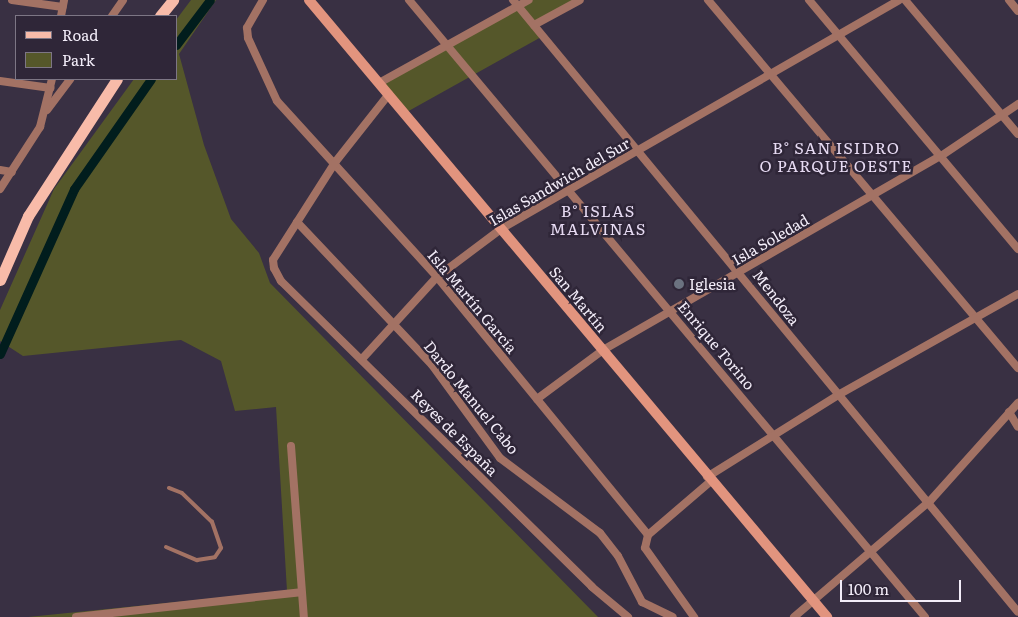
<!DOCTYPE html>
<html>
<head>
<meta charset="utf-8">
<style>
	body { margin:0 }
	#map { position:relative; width:1018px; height:617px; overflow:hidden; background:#393043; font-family:Literata,serif }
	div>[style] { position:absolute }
	.green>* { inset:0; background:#55572a }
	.canal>* { height:9px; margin:-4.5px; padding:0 4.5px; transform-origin:4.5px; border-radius:4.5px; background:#011d1d }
	.service>* { height:4px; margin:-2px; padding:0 2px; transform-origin:2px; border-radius:2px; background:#a37264 }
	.minor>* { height:8px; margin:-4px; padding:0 4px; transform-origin:4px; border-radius:4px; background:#a37264 }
	.secondary>* { height:10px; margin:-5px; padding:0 5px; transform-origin:5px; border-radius:5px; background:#e2947e }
	.primary>* { height:11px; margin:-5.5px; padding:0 5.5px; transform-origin:5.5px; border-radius:5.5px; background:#f8bba9 }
	.dots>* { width:14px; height:14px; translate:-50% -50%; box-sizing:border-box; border:2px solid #2f2638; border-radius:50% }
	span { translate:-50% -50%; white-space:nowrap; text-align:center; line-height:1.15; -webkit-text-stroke:5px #2f2638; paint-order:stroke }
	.street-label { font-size:15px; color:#f3edf9 }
	.poi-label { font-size:15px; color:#f3edf9 }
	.left { translate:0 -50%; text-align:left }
	.neighbourhood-label { font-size:16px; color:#e7dbf3; letter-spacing:1px }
	.legend { position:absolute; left:15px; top:15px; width:162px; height:65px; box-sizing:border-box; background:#2f2638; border:1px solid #7d7685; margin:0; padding:6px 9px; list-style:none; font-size:15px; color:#f3edf9 }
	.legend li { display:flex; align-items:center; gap:10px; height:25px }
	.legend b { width:25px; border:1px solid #7d7685 }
	.scale { position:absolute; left:840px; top:580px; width:121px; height:22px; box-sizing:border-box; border:2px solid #f3edf9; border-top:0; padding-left:6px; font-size:15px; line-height:18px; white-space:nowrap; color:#f3edf9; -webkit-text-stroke:4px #2f2638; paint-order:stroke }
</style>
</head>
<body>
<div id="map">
	<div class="green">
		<div style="clip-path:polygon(191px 0,216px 0,179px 54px,204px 145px,231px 219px,259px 253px,270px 283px,598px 617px,28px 617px,287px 591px,276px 407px,235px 411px,221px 361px,181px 340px,23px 356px,0 341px,0 310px,54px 189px,134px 79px,176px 79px,176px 20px)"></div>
		<div style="clip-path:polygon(530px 0,580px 0,534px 25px,543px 36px,405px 113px,380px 83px)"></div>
	</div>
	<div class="canal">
		<div style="left:176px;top:45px;width:56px;rotate:-52.9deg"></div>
		<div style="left:0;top:354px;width:181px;rotate:-65.8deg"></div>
		<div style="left:74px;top:189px;width:134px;rotate:-55deg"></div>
	</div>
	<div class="service">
		<div style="left:166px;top:547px;width:34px;rotate:23deg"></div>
		<div style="left:197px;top:560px;width:18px;rotate:-9deg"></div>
		<div style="left:215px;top:557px;width:11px;rotate:-56deg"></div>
		<div style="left:221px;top:548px;width:28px;rotate:-109deg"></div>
		<div style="left:212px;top:522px;width:42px;rotate:-136deg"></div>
		<div style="left:182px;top:493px;width:14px;rotate:-159deg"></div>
	</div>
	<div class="minor">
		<div style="left:12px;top:0;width:51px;rotate:7.8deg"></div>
		<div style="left:263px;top:0;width:32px;rotate:120deg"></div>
		<div style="left:247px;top:28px;width:10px;rotate:84deg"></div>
		<div style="left:248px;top:38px;width:69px;rotate:65.3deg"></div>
		<div style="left:277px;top:101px;width:238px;rotate:47.7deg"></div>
		<div style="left:437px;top:277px;width:333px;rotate:50.7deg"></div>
		<div style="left:648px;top:535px;width:13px;rotate:103deg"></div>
		<div style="left:645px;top:548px;width:85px;rotate:54.6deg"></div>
		<div style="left:409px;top:0;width:804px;rotate:50.09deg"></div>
		<div style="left:513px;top:0;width:793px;rotate:50.47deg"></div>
		<div style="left:708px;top:0;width:481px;rotate:49.9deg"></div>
		<div style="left:809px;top:0;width:325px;rotate:50deg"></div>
		<div style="left:905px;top:0;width:175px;rotate:49.9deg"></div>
		<div style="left:1009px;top:0;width:14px;rotate:51deg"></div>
		<div style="left:61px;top:16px;width:16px;rotate:-79deg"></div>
		<div style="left:112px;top:16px;width:19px;rotate:-55deg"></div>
		<div style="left:534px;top:25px;width:52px;rotate:-28.5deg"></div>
		<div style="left:0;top:81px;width:51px;rotate:7.8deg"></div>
		<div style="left:379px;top:83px;width:171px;rotate:-29deg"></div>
		<div style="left:389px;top:94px;width:85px;rotate:128.3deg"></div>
		<div style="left:336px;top:161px;width:117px;rotate:122.5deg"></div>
		<div style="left:273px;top:260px;width:8px;rotate:83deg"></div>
		<div style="left:274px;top:268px;width:15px;rotate:62deg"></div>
		<div style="left:281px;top:281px;width:436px;rotate:44.5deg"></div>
		<div style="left:592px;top:587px;width:47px;rotate:39.8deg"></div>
		<div style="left:47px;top:110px;width:39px;rotate:-53deg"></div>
		<div style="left:0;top:170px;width:12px;rotate:9deg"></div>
		<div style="left:0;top:189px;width:74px;rotate:-57.2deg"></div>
		<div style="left:40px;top:127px;width:49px;rotate:-76deg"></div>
		<div style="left:297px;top:222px;width:197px;rotate:46.6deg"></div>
		<div style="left:432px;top:365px;width:115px;rotate:53.8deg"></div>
		<div style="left:500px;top:458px;width:125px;rotate:36.9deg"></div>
		<div style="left:600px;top:533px;width:29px;rotate:52deg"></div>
		<div style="left:618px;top:556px;width:52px;rotate:62.4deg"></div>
		<div style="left:642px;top:602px;width:34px;rotate:26deg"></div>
		<div style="left:362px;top:359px;width:111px;rotate:-47.6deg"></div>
		<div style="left:437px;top:277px;width:80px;rotate:-36.9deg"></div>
		<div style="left:501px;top:229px;width:459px;rotate:-29.9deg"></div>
		<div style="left:537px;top:399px;width:82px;rotate:-36.6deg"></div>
		<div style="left:603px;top:350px;width:390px;rotate:-29.9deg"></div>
		<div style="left:941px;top:156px;width:93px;rotate:-34deg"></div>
		<div style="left:1009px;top:412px;width:17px;rotate:59deg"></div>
		<div style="left:291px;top:446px;width:171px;rotate:85.7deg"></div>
		<div style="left:707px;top:477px;width:155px;rotate:-32deg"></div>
		<div style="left:838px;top:395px;width:206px;rotate:-29.3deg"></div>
		<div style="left:648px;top:535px;width:83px;rotate:-40.6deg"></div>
		<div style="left:76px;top:617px;width:226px;rotate:-6.3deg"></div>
		<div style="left:794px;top:617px;width:179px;rotate:-40.5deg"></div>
		<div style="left:930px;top:501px;width:132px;rotate:-48.1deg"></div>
	</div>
	<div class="secondary">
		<div style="left:309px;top:0;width:806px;rotate:49.98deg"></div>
	</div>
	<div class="primary">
		<div style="left:160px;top:16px;width:21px;rotate:-51deg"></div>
		<div style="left:0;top:280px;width:70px;rotate:-66.4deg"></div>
		<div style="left:28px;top:216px;width:163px;rotate:-57deg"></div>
	</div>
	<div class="dots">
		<div style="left:679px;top:284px;background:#6b7280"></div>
	</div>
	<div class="street-label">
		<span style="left:559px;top:181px;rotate:-30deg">Islas Sandwich del Sur</span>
		<span style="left:770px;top:239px;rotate:-30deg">Isla Soledad</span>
		<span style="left:777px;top:297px;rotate:52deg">Mendoza</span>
		<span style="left:579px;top:299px;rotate:50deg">San Martín</span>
		<span style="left:473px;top:301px;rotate:50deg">Isla Martín García</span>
		<span style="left:717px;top:345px;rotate:50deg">Enrique Torino</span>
		<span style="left:472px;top:397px;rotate:51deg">Dardo Manuel Cabo</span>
		<span style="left:455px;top:432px;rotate:45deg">Reyes de España</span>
	</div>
	<div class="poi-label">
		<span class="left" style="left:689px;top:284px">Iglesia</span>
	</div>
	<div class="neighbourhood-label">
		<span style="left:836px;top:156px">B° SAN ISIDRO<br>O PARQUE OESTE</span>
		<span style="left:598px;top:219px">B° ISLAS<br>MALVINAS</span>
	</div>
	<ul class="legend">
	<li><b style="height:6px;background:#f8bba9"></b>Road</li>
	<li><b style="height:14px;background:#55572a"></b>Park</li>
	</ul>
	<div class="scale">100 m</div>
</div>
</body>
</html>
